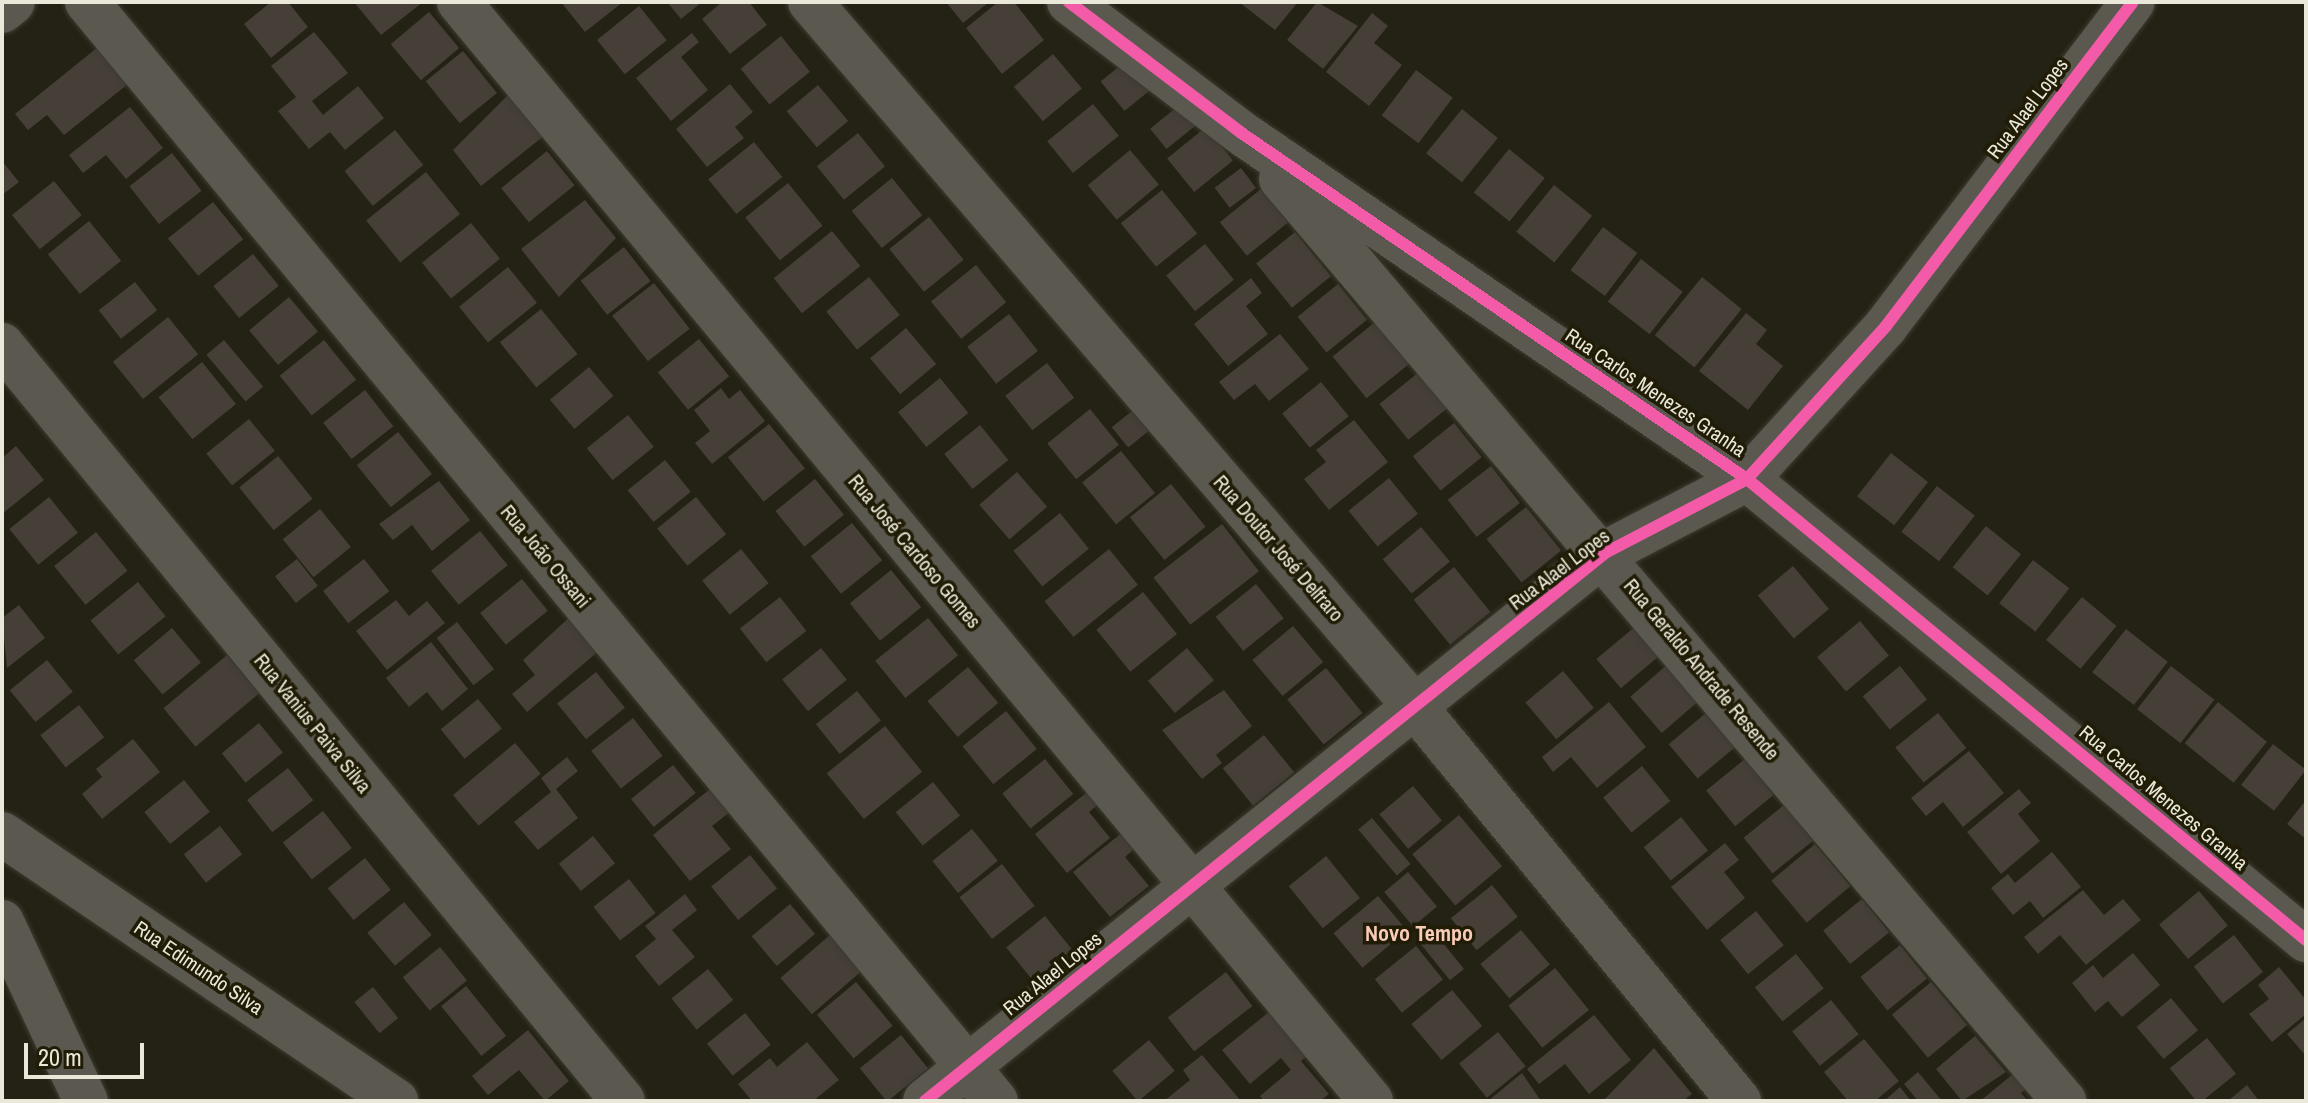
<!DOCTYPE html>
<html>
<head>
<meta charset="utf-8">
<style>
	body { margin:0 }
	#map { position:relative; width:2308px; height:1103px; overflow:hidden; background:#242214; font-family:"Archivo Narrow",sans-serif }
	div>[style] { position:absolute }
	.building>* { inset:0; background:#453f38; transform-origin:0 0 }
	.roads { filter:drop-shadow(0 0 2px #3d3b31) drop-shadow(0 0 2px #3d3b31) }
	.minor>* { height:44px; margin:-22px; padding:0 22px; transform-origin:22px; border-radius:22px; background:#5a584f }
	.cycleway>* { height:12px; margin:-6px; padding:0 6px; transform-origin:6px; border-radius:6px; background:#f35aa7 }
	span { translate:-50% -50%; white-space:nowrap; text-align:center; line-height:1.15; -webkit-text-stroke:7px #201c05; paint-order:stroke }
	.street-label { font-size:20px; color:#eae8d9 }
	.neighbourhood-label { font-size:22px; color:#facbb8; font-weight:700 }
	.frame { position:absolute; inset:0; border:4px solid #eae8d9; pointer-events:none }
	.scale { position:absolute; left:24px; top:1043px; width:120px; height:36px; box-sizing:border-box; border:4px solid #eae8d9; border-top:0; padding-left:10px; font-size:24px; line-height:28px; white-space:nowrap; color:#eae8d9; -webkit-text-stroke:6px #201c05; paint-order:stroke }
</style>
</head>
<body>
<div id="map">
	<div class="building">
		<div style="clip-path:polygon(271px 2px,288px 2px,308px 27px,271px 58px,244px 24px)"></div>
		<div style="clip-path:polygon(354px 2px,423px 2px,381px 35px)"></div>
		<div style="clip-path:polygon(561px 2px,623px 2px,585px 32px)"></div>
		<div style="clip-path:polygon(667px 2px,702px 2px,681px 19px)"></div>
		<div style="clip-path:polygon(722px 2px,749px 2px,767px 25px,730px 54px,702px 19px)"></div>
		<div style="clip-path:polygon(946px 2px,989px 2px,963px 23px)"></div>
		<div style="clip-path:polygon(998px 2px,1014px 2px,1044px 40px,1002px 74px,966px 28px)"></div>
		<div style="clip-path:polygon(1239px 2px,1298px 2px,1275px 30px)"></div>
		<div style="clip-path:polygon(1317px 2px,1358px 26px,1323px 69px,1287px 40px)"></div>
		<div style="left:639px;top:6px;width:44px;height:54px;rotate:51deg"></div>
		<div style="left:429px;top:12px;width:47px;height:50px;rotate:50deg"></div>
		<div style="clip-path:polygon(1372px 13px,1388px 26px,1374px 43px,1402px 65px,1369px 106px,1326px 72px)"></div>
		<div style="clip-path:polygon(314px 32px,348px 73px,312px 101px,323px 115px,358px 86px,384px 118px,345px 150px,330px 132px,309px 149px,278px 111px,296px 97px,271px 66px)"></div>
		<div style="clip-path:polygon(692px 33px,699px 42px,681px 57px,708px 90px,671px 121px,636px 78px)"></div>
		<div style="left:781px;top:36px;width:46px;height:52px;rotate:51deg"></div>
		<div style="clip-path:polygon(98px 47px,128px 84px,64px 135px,47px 115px,28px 130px,15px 114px)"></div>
		<div style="left:463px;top:51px;width:54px;height:48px;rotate:51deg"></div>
		<div style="left:1053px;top:54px;width:45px;height:51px;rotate:50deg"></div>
		<div style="left:1127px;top:60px;width:38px;height:34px;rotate:51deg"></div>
		<div style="left:1416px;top:70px;width:46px;height:57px;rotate:37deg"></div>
		<div style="clip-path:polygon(730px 84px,753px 112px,735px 127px,744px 138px,707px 167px,676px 129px)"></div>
		<div style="left:818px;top:85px;width:47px;height:41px;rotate:50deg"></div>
		<div style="clip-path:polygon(510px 93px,544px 136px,481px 186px,453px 150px)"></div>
		<div style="left:1182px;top:103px;width:26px;height:41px;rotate:51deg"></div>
		<div style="left:1093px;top:104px;width:41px;height:59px;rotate:51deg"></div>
		<div style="clip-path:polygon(130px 107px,163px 148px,126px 179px,106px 155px,83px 173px,69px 155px)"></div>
		<div style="left:1462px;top:109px;width:46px;height:57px;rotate:39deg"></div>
		<div style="left:1206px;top:127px;width:43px;height:50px;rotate:51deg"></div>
		<div style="left:395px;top:130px;width:45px;height:65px;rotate:51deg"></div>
		<div style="left:858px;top:133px;width:43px;height:53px;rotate:51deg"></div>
		<div style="left:754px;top:142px;width:45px;height:59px;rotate:51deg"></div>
		<div style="left:1509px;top:149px;width:46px;height:56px;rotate:39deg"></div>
		<div style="left:1130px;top:150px;width:45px;height:55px;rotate:50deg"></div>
		<div style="left:547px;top:151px;width:44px;height:59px;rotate:51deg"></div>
		<div style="left:172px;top:153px;width:48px;height:54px;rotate:52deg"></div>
		<div style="clip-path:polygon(2px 161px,19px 182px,2px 195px)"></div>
		<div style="left:1241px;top:168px;width:25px;height:33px;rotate:53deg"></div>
		<div style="left:426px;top:172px;width:54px;height:77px;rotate:51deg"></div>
		<div style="left:892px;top:178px;width:48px;height:52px;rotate:51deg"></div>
		<div style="left:54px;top:181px;width:44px;height:54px;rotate:51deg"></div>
		<div style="left:788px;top:183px;width:55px;height:55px;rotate:51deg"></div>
		<div style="left:1554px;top:185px;width:49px;height:60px;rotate:39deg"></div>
		<div style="left:1261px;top:189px;width:43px;height:53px;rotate:51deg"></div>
		<div style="left:1162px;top:190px;width:56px;height:53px;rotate:51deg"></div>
		<div style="clip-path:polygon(585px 200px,616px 238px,559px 297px,521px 249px)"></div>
		<div style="left:213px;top:202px;width:48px;height:58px;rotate:51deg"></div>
		<div style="left:929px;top:217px;width:55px;height:51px;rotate:51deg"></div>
		<div style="left:89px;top:221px;width:51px;height:53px;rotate:51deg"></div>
		<div style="left:471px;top:223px;width:46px;height:63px;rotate:51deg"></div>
		<div style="left:1603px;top:227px;width:43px;height:54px;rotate:37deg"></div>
		<div style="left:832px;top:231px;width:45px;height:75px;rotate:51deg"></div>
		<div style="left:1295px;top:232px;width:57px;height:50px;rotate:51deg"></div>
		<div style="left:1205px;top:244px;width:46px;height:50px;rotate:51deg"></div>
		<div style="left:624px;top:247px;width:43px;height:55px;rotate:52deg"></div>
		<div style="left:253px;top:254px;width:41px;height:51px;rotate:51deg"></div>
		<div style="left:1641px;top:259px;width:53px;height:54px;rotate:38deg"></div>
		<div style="left:976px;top:265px;width:48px;height:58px;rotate:51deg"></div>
		<div style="left:508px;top:267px;width:46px;height:63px;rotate:51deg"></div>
		<div style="left:869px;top:277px;width:49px;height:55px;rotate:51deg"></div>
		<div style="left:1702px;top:277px;width:51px;height:75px;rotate:39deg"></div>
		<div style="clip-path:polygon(1251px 278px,1262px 293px,1246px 306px,1268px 334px,1228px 366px,1194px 324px)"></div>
		<div style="left:135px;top:282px;width:36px;height:46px;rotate:52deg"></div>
		<div style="left:654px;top:283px;width:58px;height:53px;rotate:52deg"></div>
		<div style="left:1338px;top:284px;width:46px;height:52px;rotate:51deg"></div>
		<div style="left:289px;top:297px;width:45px;height:52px;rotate:50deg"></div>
		<div style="left:541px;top:309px;width:58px;height:53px;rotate:51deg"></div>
		<div style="clip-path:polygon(1746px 313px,1767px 330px,1756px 344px,1783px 366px,1748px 410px,1699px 371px)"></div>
		<div style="left:1009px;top:314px;width:47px;height:53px;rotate:52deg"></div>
		<div style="left:168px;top:317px;width:48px;height:71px;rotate:51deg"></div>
		<div style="left:1380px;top:318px;width:54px;height:61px;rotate:51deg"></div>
		<div style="left:906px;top:328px;width:47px;height:47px;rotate:50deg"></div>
		<div style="clip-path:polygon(1280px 334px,1309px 369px,1269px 401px,1255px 384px,1234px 400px,1219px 382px)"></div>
		<div style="left:699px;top:339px;width:48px;height:53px;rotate:51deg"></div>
		<div style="left:224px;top:340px;width:61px;height:23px;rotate:50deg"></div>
		<div style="left:324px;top:340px;width:51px;height:57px;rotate:51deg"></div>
		<div style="left:202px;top:362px;width:54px;height:56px;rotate:51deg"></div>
		<div style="left:1047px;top:363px;width:44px;height:53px;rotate:52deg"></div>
		<div style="left:589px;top:367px;width:38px;height:51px;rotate:50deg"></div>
		<div style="left:1419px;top:372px;width:46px;height:51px;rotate:51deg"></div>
		<div style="left:940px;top:378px;width:45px;height:54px;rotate:51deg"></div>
		<div style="left:1321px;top:382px;width:44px;height:50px;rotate:51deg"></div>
		<div style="clip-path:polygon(721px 388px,729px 399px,740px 390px,765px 421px,712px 464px,695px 443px,710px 431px,694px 410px)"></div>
		<div style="left:365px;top:390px;width:46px;height:53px;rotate:52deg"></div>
		<div style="left:1090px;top:409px;width:46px;height:55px;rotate:51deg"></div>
		<div style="left:1132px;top:411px;width:26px;height:26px;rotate:51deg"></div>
		<div style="left:628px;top:415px;width:41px;height:53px;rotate:51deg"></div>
		<div style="left:249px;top:419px;width:41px;height:55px;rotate:51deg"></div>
		<div style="clip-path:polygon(1354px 420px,1388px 462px,1329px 510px,1304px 479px,1326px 462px,1316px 450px)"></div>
		<div style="left:1454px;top:423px;width:44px;height:53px;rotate:51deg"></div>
		<div style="left:769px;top:424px;width:57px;height:53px;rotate:51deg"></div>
		<div style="left:980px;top:425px;width:45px;height:46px;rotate:51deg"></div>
		<div style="left:398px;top:432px;width:54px;height:53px;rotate:51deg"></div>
		<div style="clip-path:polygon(16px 446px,44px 480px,2px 514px,2px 458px)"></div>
		<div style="left:1121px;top:451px;width:54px;height:50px;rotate:51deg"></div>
		<div style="left:1891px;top:453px;width:47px;height:55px;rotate:38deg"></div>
		<div style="left:278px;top:456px;width:55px;height:50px;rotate:51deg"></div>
		<div style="left:665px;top:460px;width:41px;height:48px;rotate:51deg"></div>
		<div style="left:1491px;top:466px;width:47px;height:55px;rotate:52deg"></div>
		<div style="left:1017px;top:472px;width:46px;height:50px;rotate:49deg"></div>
		<div style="left:1389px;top:478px;width:46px;height:52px;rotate:51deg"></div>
		<div style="left:815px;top:479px;width:46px;height:51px;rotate:51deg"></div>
		<div style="clip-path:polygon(439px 481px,470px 520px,432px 551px,412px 525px,393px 540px,379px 524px)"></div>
		<div style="left:1171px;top:484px;width:55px;height:53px;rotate:51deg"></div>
		<div style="left:1937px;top:486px;width:48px;height:58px;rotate:38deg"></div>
		<div style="left:49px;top:497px;width:46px;height:51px;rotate:51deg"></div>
		<div style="left:696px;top:497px;width:48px;height:50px;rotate:51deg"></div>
		<div style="left:1526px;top:507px;width:56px;height:51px;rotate:51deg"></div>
		<div style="left:320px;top:509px;width:49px;height:48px;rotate:51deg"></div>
		<div style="left:1060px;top:513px;width:46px;height:60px;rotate:51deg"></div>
		<div style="left:852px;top:523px;width:48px;height:53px;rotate:51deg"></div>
		<div style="left:1222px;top:524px;width:60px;height:87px;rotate:52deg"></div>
		<div style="left:1986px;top:526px;width:45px;height:53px;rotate:39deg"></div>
		<div style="left:1421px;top:527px;width:45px;height:50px;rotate:50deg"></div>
		<div style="left:480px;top:531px;width:44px;height:63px;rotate:51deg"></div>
		<div style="left:96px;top:532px;width:50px;height:54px;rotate:51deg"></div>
		<div style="left:741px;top:549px;width:44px;height:50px;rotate:51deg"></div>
		<div style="left:1109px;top:549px;width:46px;height:83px;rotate:51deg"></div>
		<div style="left:297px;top:559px;width:34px;height:28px;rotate:52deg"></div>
		<div style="left:364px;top:559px;width:41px;height:52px;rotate:52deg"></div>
		<div style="left:2033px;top:560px;width:46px;height:55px;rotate:38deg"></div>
		<div style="left:1793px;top:566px;width:56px;height:46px;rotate:50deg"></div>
		<div style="left:1454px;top:567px;width:58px;height:52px;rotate:51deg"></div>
		<div style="left:891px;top:570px;width:48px;height:53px;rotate:51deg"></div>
		<div style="left:522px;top:579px;width:41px;height:54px;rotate:51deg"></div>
		<div style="left:138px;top:582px;width:44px;height:61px;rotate:51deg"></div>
		<div style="left:1256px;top:584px;width:44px;height:52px;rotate:51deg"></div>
		<div style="left:1143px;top:592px;width:54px;height:60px;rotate:51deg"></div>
		<div style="left:780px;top:597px;width:43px;height:51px;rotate:52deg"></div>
		<div style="left:2082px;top:597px;width:45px;height:56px;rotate:40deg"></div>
		<div style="clip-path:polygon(396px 600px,409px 616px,427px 601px,445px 623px,387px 670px,356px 631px)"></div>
		<div style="clip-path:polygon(19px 605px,45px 638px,7px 668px,2px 618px)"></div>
		<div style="clip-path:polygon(573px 614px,601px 649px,527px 712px,512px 694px,535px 675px,523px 660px)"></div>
		<div style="left:928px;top:618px;width:48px;height:68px;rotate:51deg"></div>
		<div style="left:1860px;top:621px;width:45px;height:56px;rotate:50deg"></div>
		<div style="left:457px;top:622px;width:60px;height:26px;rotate:52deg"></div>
		<div style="left:1637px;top:625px;width:38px;height:53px;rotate:50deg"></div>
		<div style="left:1293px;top:626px;width:47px;height:53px;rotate:50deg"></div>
		<div style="left:172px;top:628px;width:45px;height:50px;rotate:50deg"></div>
		<div style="left:2126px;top:629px;width:53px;height:55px;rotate:38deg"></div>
		<div style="clip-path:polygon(431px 642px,468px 689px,442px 711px,427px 692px,409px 707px,386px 678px)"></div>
		<div style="left:821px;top:648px;width:41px;height:50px;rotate:51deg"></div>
		<div style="left:1187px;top:648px;width:42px;height:51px;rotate:50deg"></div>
		<div style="left:227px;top:655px;width:50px;height:83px;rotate:50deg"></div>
		<div style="left:47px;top:660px;width:41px;height:48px;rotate:51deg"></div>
		<div style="left:1668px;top:664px;width:48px;height:50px;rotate:49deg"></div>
		<div style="left:1900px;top:666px;width:43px;height:48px;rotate:51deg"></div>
		<div style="left:2171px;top:666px;width:55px;height:55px;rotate:38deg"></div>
		<div style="left:968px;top:667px;width:47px;height:53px;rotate:50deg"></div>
		<div style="left:1326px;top:668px;width:58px;height:50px;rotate:51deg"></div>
		<div style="left:1563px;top:671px;width:48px;height:49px;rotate:50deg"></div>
		<div style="left:596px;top:672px;width:46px;height:50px;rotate:51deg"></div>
		<div style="clip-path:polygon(1224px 690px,1252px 726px,1216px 755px,1222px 763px,1202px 779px,1162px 730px)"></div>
		<div style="left:857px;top:691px;width:38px;height:53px;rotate:51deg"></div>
		<div style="left:478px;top:699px;width:38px;height:48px;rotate:51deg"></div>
		<div style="clip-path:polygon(1609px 702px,1646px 747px,1597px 788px,1571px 757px,1553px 772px,1542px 757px)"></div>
		<div style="left:2218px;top:702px;width:63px;height:53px;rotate:39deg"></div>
		<div style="left:79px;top:705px;width:41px;height:49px;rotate:52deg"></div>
		<div style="left:1006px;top:711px;width:49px;height:56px;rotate:51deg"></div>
		<div style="left:1707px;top:712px;width:45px;height:50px;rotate:50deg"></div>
		<div style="left:1938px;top:713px;width:45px;height:55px;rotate:51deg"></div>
		<div style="left:633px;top:718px;width:48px;height:53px;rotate:52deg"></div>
		<div style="left:259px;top:723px;width:38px;height:48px;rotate:51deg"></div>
		<div style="left:885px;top:726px;width:59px;height:75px;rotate:51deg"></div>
		<div style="left:1264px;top:735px;width:48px;height:53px;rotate:51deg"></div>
		<div style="clip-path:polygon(133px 739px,160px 772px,102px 819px,82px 794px,102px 777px,96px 769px)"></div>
		<div style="left:515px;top:743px;width:40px;height:81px;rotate:50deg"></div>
		<div style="left:2273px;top:744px;width:42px;height:52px;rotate:38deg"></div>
		<div style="clip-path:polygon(1969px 751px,2004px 793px,1963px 827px,1943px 802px,1926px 816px,1911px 798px)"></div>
		<div style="clip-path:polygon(567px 757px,578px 771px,556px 789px,578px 818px,538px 850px,514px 822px,551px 792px,541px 778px)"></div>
		<div style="left:1045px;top:759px;width:45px;height:55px;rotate:51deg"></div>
		<div style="left:1745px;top:759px;width:46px;height:50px;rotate:51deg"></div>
		<div style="left:673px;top:765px;width:36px;height:54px;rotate:51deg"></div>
		<div style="left:1642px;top:766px;width:45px;height:50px;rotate:51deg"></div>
		<div style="left:288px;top:768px;width:41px;height:52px;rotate:52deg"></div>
		<div style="left:184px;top:780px;width:41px;height:51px;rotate:51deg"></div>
		<div style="clip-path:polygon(720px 781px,739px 805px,712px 826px,731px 849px,690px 881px,653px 835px)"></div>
		<div style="clip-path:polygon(1101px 781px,1111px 794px,1089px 812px,1110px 838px,1067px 873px,1035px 834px)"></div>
		<div style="left:933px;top:782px;width:43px;height:48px;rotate:51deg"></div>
		<div style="left:1413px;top:786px;width:45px;height:44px;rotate:50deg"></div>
		<div style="clip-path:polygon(2019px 789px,2031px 803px,2018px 814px,2040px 841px,2001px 874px,1967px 832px)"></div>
		<div style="clip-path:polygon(2306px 800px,2306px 839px,2287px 824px)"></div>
		<div style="left:1784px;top:805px;width:46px;height:52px;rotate:51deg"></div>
		<div style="left:323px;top:811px;width:47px;height:51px;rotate:52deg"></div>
		<div style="left:1459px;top:815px;width:67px;height:61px;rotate:50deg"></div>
		<div style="left:1681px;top:817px;width:43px;height:48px;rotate:51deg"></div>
		<div style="left:1372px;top:818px;width:60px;height:18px;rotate:50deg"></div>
		<div style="clip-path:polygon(1133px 824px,1146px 839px,1125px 857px,1149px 886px,1110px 917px,1073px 872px)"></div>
		<div style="left:220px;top:826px;width:36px;height:46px;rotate:52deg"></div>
		<div style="left:972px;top:829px;width:41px;height:51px;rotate:51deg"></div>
		<div style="left:593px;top:836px;width:35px;height:44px;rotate:51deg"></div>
		<div style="clip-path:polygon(1725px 843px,1739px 860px,1724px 872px,1745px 898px,1707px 930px,1671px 887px)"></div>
		<div style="left:1815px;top:844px;width:55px;height:57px;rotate:50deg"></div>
		<div style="clip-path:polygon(2052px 852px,2081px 887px,2043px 918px,2030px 901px,2013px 915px,1991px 888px,2008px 874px,2015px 883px)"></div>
		<div style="left:750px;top:855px;width:43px;height:50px;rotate:51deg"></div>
		<div style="left:1326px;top:856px;width:54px;height:48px;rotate:51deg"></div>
		<div style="left:365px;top:858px;width:41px;height:48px;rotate:51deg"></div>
		<div style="left:1002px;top:864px;width:53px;height:54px;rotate:52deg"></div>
		<div style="left:1408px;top:872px;width:45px;height:31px;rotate:50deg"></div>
		<div style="left:629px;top:879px;width:43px;height:45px;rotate:52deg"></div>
		<div style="left:1492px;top:885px;width:41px;height:53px;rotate:51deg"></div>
		<div style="clip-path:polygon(2083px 890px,2104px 915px,2123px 899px,2141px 920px,2086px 965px,2060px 935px,2038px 954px,2024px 937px)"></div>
		<div style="left:2199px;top:891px;width:45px;height:52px;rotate:50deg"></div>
		<div style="clip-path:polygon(685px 894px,697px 910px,672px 930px,695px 957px,659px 986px,635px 956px,656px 939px,645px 926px)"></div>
		<div style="left:1378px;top:896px;width:45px;height:58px;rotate:50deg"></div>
		<div style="left:1862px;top:899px;width:43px;height:50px;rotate:51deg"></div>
		<div style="left:404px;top:902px;width:43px;height:48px;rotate:50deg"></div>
		<div style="left:790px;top:904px;width:39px;height:50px;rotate:50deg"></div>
		<div style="left:1756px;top:911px;width:44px;height:46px;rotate:51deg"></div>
		<div style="left:1045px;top:916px;width:43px;height:50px;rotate:51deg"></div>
		<div style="left:1430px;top:927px;width:54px;height:18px;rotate:51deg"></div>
		<div style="left:1521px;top:930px;width:45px;height:53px;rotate:50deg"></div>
		<div style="left:831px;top:934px;width:48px;height:67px;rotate:49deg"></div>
		<div style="left:2234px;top:935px;width:47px;height:51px;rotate:52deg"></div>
		<div style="left:1900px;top:945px;width:43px;height:51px;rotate:51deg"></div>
		<div style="left:1416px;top:946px;width:43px;height:53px;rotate:51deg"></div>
		<div style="left:440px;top:947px;width:43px;height:48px;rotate:51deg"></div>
		<div style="clip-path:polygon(2133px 953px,2160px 985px,2122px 1017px,2108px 1001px,2095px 1012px,2072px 983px,2093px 965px,2103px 978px)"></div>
		<div style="left:1796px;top:954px;width:44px;height:53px;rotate:51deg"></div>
		<div style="clip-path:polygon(2279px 967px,2306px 1000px,2306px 1014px,2272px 1042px,2249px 1014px,2269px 999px,2258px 985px)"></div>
		<div style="left:1555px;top:968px;width:54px;height:60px;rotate:51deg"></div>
		<div style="left:708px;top:969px;width:40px;height:47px;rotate:51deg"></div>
		<div style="left:1226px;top:972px;width:43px;height:74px;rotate:52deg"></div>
		<div style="left:856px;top:982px;width:57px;height:51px;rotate:50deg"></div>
		<div style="left:1931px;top:982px;width:56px;height:51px;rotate:50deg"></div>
		<div style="left:466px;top:986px;width:64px;height:32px;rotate:51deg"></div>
		<div style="left:373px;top:987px;width:40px;height:24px;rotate:51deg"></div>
		<div style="left:1452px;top:990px;width:47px;height:53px;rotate:50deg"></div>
		<div style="left:2171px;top:998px;width:42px;height:45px;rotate:50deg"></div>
		<div style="left:1831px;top:1000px;width:44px;height:50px;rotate:51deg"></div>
		<div style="clip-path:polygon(1280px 1003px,1317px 1048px,1301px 1061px,1329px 1094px,1320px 1101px,1264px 1101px,1260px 1096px,1291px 1070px,1281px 1058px,1250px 1084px,1222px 1050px)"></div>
		<div style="left:745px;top:1013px;width:41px;height:49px;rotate:51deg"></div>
		<div style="clip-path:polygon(1594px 1015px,1631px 1060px,1589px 1094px,1565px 1064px,1539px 1084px,1527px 1069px)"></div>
		<div style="clip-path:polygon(2306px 1018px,2306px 1056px,2287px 1034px)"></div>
		<div style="clip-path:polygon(528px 1030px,569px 1081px,545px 1101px,519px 1070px,488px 1095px,472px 1076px)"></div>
		<div style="left:1498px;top:1032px;width:44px;height:50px;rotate:51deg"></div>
		<div style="left:901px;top:1035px;width:43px;height:53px;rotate:51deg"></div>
		<div style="clip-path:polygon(1975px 1036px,2006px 1072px,1962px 1101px,1936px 1069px)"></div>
		<div style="left:2207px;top:1038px;width:46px;height:48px;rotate:51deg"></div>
		<div style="clip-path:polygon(1864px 1039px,1899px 1081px,1875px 1101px,1848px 1101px,1824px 1072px)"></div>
		<div style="left:1149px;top:1040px;width:40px;height:48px;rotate:50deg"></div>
		<div style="clip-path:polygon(807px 1042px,839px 1080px,813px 1101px,752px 1101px,738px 1084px,770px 1058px,777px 1067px)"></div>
		<div style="clip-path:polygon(1654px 1048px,1692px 1094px,1683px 1101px,1603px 1101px)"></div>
		<div style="clip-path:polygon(1202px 1055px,1241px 1101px,1164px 1101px,1190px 1080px,1183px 1070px)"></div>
		<div style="clip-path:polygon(2028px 1062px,2041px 1077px,2021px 1093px,2028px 1101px,1980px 1101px)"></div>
		<div style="clip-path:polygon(1918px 1072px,1942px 1101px,1918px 1101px,1904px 1084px)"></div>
		<div style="clip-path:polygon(1522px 1073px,1541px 1101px,1488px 1101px)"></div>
		<div style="clip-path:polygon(2247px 1085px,2259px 1101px,2228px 1101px)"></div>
		<div style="clip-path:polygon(1900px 1087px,1911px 1101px,1884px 1101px)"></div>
	</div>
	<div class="roads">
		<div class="minor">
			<div style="left:87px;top:2px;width:1426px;rotate:50.41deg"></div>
			<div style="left:459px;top:2px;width:1428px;rotate:50.31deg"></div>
			<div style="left:810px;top:2px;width:930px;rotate:49.36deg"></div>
			<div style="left:1416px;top:708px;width:509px;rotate:50.58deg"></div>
			<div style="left:1069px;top:2px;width:215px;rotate:37.2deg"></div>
			<div style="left:1240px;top:132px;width:614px;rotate:34.39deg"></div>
			<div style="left:1747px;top:479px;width:725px;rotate:39.51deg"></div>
			<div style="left:2px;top:11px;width:14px;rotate:-39deg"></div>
			<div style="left:1281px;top:179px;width:1210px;rotate:49.66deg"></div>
			<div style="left:2px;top:345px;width:978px;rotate:50.6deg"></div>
			<div style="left:2px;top:834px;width:476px;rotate:34.1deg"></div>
			<div style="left:2px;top:922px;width:198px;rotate:64.9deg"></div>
			<div style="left:925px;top:1101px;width:873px;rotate:-38.86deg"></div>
			<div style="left:1605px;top:553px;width:160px;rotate:-27.5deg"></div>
			<div style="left:1747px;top:479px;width:207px;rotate:-47.7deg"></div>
			<div style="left:1886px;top:326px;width:407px;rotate:-52.7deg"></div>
		</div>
	</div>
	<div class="cycleway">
		<div style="left:1069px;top:2px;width:215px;rotate:37.2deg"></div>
		<div style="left:1240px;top:132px;width:614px;rotate:34.39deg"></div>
		<div style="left:1747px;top:479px;width:725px;rotate:39.51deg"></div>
		<div style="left:925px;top:1101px;width:873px;rotate:-38.86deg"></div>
		<div style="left:1605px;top:553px;width:160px;rotate:-27.5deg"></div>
		<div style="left:1747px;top:479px;width:207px;rotate:-47.7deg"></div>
		<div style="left:1886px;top:326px;width:407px;rotate:-52.7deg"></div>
	</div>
	<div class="street-label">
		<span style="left:2027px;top:108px;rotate:-53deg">Rua Alael Lopes</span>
		<span style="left:1656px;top:392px;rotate:34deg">Rua Carlos Menezes Granha</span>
		<span style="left:1279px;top:548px;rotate:49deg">Rua Doutor José Delfraro</span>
		<span style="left:915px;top:551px;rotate:50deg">Rua José Cardoso Gomes</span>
		<span style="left:546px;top:556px;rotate:50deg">Rua João Ossani</span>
		<span style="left:1559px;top:569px;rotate:-37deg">Rua Alael Lopes</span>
		<span style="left:1702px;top:669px;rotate:50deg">Rua Geraldo Andrade Resende</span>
		<span style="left:313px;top:723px;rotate:51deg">Rua Vanius Paiva Silva</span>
		<span style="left:2164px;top:797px;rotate:40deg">Rua Carlos Menezes Granha</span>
		<span style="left:199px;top:967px;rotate:34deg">Rua Edimundo Silva</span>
		<span style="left:1052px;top:973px;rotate:-39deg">Rua Alael Lopes</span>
	</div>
	<div class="neighbourhood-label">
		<span style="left:1419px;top:934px">Novo Tempo</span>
	</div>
	<div class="frame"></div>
	<div class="scale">20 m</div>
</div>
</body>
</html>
